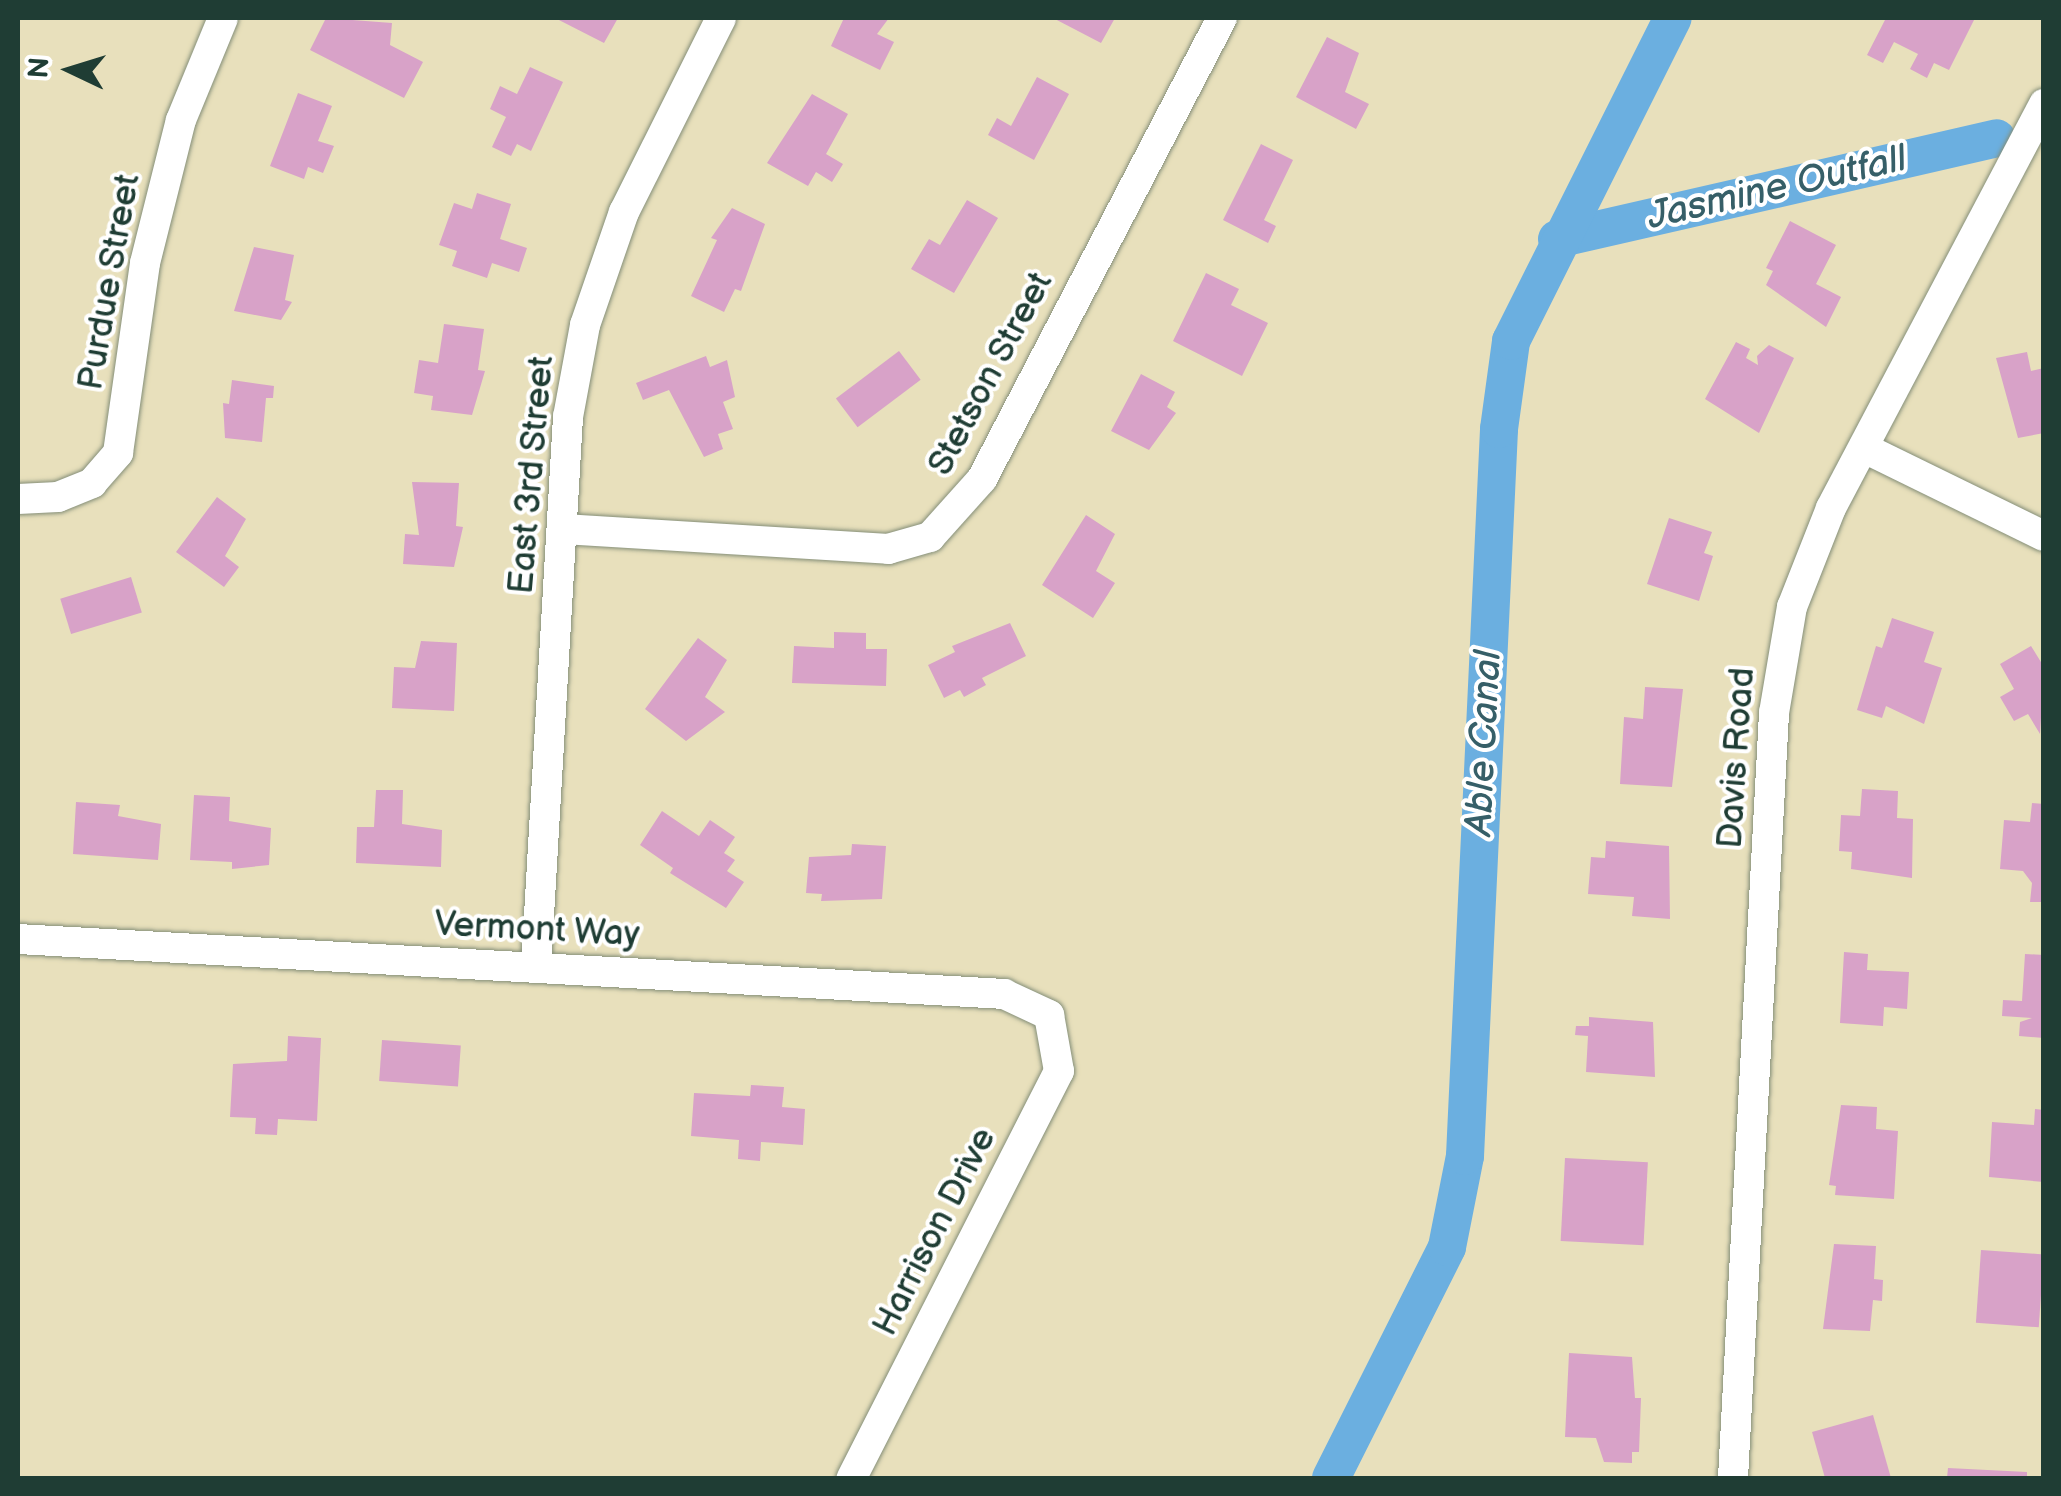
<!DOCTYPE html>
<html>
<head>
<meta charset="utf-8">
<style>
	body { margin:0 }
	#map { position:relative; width:2061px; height:1496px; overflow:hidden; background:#e8e0bc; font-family:"Balsamiq Sans",sans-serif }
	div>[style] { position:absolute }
	.canal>* { height:38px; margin:-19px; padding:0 19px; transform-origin:19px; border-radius:19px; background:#6bafe0 }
	.building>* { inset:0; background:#d8a2c8; transform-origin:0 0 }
	.roads { filter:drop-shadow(0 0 2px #848e78) drop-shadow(0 0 2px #848e78) }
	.minor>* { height:30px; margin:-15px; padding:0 15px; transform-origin:15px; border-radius:15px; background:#fff }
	span { translate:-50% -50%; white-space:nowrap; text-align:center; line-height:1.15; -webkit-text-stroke:8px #fff; paint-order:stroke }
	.street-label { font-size:35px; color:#1f3d34 }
	.water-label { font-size:38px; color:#365f68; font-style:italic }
	.frame { position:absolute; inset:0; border:20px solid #1f3d34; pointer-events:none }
	.north { position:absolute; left:20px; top:20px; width:100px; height:100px; -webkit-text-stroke:8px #fff; paint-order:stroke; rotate:274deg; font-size:28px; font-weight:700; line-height:40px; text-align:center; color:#1f3d34 }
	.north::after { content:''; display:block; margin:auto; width:35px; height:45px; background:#1f3d34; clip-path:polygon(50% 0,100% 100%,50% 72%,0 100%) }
</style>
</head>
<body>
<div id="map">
	<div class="canal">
		<div style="left:1557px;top:239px;width:451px;rotate:-12.9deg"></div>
		<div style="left:1331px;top:1478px;width:258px;rotate:-63.3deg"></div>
		<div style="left:1447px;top:1247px;width:93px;rotate:-78.8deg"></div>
		<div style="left:1465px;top:1156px;width:728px;rotate:-87.32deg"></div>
		<div style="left:1499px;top:429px;width:89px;rotate:-82.2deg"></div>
		<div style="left:1511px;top:341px;width:361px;rotate:-63.4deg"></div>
	</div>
	<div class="building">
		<div style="clip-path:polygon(326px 18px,392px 23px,390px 45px,423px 62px,404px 98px,310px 50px)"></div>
		<div style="clip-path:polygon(555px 18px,618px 18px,604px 43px)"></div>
		<div style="clip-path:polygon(844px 18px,889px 18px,877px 34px,894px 42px,880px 70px,831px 46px)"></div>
		<div style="clip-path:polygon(1053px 18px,1115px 18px,1101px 43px)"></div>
		<div style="clip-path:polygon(1886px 18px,1968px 18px,1974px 20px,1949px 70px,1934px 63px,1927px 78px,1910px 69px,1918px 54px,1894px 42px,1883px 63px,1867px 55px)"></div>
		<div style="clip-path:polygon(1327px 37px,1359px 53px,1345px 92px,1369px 104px,1356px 129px,1296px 97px)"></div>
		<div style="clip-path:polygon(530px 67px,563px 82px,531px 151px,517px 144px,511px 156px,492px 147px,506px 117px,490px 109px,500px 86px,517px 94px)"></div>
		<div style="clip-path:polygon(1037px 77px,1069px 94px,1034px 160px,988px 135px,997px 118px,1011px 126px)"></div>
		<div style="clip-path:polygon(298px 93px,332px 106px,318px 141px,334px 146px,323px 173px,308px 167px,304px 179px,270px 166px)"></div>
		<div style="clip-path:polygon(812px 94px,848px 114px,826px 154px,843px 164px,832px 182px,816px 172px,808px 186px,767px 163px)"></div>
		<div style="clip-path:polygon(1261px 144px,1293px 160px,1264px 220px,1276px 226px,1268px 243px,1223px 220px)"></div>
		<div style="clip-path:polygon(477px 193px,511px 204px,500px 239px,527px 248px,519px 272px,492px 263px,487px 278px,452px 266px,457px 251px,439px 245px,454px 203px,472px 209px)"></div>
		<div style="clip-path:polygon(967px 200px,998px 218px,954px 293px,911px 269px,929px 239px,940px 245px)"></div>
		<div style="clip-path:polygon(732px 208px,765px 224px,741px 291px,735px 289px,724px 312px,691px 296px,717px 240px,711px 238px)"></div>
		<div style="clip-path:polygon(1790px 221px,1836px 245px,1816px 284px,1841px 297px,1826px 327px,1766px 285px,1773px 271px,1766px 268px)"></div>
		<div style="clip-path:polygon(254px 247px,294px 255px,285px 300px,292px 302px,281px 320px,234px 311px)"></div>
		<div style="clip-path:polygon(1206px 273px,1239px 289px,1231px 305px,1268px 323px,1242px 376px,1173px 341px)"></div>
		<div style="clip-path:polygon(444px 324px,484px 329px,478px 370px,485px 371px,472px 415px,431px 410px,433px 396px,414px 393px,419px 360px,438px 363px)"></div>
		<div style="clip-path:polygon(1736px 342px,1750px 349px,1746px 358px,1758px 365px,1757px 356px,1769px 345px,1794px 358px,1759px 433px,1705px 399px)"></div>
		<div style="left:899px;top:351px;width:36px;height:79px;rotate:53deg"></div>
		<div style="clip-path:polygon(2027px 352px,2031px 371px,2044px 368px,2044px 433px,2018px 438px,1996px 358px)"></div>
		<div style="clip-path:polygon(706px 356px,710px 367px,727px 360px,735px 397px,723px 402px,733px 429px,718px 434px,723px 449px,704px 457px,669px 390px,643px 400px,636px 383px)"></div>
		<div style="clip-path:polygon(1141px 374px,1175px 392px,1167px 407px,1176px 413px,1149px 450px,1111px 431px)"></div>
		<div style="clip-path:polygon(232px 380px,274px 386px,273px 398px,266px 398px,262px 442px,225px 438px,223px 403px,229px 404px)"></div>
		<div style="clip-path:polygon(412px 482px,459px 483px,456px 526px,463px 527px,454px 567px,403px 564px,405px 534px,419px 535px)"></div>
		<div style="clip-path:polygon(217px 497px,246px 519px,225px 556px,239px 567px,224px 587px,176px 552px)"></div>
		<div style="clip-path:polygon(1086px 515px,1115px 534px,1096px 571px,1115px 583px,1093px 618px,1042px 585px)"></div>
		<div style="clip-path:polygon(1669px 518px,1712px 532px,1704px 553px,1713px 556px,1699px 601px,1647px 584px)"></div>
		<div style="left:131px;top:577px;width:37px;height:74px;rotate:73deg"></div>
		<div style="clip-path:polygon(1892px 618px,1934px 632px,1924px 662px,1942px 668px,1924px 724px,1886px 706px,1882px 718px,1857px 710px,1876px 646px,1882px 648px)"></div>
		<div style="clip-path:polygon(1010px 623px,1026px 656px,982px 678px,986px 685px,964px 697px,960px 690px,944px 698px,928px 665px,955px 652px,952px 646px)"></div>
		<div style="clip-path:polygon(834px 632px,866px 633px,866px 649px,887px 649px,886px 686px,792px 683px,794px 646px,834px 648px)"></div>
		<div style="clip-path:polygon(698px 638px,727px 660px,705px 697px,725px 712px,686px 741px,645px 709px)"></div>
		<div style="clip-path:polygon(421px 641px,457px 643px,454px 711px,392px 708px,394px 667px,415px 668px)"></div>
		<div style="clip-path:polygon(2031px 646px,2044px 667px,2040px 734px,2028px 714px,2014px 721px,2000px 697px,2014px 689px,2000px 664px)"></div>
		<div style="clip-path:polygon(1645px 687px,1683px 689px,1672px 787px,1620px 784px,1624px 717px,1643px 719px)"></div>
		<div style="clip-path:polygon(1862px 789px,1898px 791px,1897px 818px,1913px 819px,1912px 878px,1851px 869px,1852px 852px,1839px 851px,1841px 815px,1860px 816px)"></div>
		<div style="clip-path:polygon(376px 790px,403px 790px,402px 824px,442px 830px,441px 867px,356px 863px,357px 827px,374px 827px)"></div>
		<div style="clip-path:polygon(194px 795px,230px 797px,229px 821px,271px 828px,269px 865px,232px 869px,232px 862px,190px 860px)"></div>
		<div style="clip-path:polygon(76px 802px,120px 805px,118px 816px,161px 824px,158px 860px,73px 854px)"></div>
		<div style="clip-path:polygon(2032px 803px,2044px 804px,2044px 902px,2030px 902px,2032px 883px,2023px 871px,2000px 869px,2004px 820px,2030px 822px)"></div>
		<div style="clip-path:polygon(662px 811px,699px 836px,710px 820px,735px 837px,724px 853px,735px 860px,727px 871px,744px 882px,726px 908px,670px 873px,673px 868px,640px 845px)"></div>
		<div style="clip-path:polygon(1606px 841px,1669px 846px,1670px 919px,1632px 916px,1634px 897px,1588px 894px,1591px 857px,1605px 858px)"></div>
		<div style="clip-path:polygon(852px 844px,886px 846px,882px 899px,821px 901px,822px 894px,806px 893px,809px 857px,851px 855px)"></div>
		<div style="clip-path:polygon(1844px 952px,1868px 954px,1867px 970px,1909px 972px,1907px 1009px,1884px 1007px,1883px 1026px,1840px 1023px)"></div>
		<div style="clip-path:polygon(2025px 954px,2044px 955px,2044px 1038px,2019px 1036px,2020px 1022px,2032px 1018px,2002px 1016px,2003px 1000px,2022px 1001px)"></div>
		<div style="clip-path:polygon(1589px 1017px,1653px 1022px,1655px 1077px,1586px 1072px,1588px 1036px,1575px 1035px,1576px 1026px,1589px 1026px)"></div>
		<div style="clip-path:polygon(288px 1036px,321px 1038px,317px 1121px,278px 1119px,277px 1135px,255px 1134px,256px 1118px,230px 1117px,233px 1064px,287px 1061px)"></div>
		<div style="left:382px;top:1040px;width:79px;height:41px;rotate:4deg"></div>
		<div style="clip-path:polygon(751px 1085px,784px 1087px,782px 1107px,805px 1109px,803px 1145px,761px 1142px,760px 1161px,738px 1159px,739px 1140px,691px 1136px,694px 1093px,750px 1096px)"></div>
		<div style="clip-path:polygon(1841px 1105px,1877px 1107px,1876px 1129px,1898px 1131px,1894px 1199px,1835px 1195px,1836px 1186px,1829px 1185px)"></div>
		<div style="clip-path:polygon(2035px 1109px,2044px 1110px,2044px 1182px,1989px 1177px,1992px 1122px,2034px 1125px)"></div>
		<div style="left:1565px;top:1158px;width:83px;height:83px;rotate:3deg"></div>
		<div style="clip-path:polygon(1834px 1244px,1876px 1246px,1874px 1279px,1883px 1280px,1882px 1301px,1873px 1300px,1870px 1331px,1823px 1329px)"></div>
		<div style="left:1981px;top:1250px;width:63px;height:73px;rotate:4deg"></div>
		<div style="clip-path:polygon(1569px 1353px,1632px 1357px,1635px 1398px,1641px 1398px,1639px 1452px,1632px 1452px,1632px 1463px,1604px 1462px,1596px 1438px,1565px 1437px)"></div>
		<div style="clip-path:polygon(1873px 1415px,1891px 1478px,1825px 1478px,1812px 1432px)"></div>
		<div style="clip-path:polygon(1948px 1468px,2027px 1472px,2027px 1478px,1947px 1478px)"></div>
	</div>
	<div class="roads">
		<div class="minor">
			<div style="left:1864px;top:448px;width:200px;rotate:26.1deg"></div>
			<div style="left:18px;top:499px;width:40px;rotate:-2.9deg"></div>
			<div style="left:58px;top:497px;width:37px;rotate:-22deg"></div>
			<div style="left:92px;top:483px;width:40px;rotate:-49deg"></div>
			<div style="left:118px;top:453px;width:192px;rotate:-81.9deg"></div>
			<div style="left:145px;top:263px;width:147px;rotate:-75.9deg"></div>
			<div style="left:181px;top:120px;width:110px;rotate:-67.6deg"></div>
			<div style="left:563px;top:529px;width:326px;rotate:3.5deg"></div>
			<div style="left:888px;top:549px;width:44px;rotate:-15.9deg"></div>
			<div style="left:930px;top:537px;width:78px;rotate:-48.1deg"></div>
			<div style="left:982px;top:479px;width:520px;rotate:-62.5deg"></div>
			<div style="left:18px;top:939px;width:988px;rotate:3.19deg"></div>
			<div style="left:1004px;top:994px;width:50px;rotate:25deg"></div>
			<div style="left:1049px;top:1015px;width:57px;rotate:79.9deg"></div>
			<div style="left:1059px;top:1071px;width:457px;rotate:117deg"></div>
			<div style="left:536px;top:967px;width:551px;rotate:-86.67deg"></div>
			<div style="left:568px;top:417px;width:94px;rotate:-79.5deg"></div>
			<div style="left:585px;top:325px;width:120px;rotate:-71deg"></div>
			<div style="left:624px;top:212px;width:217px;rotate:-63.4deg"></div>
			<div style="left:1733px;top:1478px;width:766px;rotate:-86.93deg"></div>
			<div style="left:1774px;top:713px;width:108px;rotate:-80.4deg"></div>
			<div style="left:1792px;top:607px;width:106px;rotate:-68.5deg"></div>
			<div style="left:1831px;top:508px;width:457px;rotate:-62.2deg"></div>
		</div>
	</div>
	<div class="street-label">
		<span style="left:110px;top:282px;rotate:-80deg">Purdue Street</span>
		<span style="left:991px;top:374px;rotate:-62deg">Stetson Street</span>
		<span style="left:532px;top:475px;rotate:-85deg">East 3rd Street</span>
		<span style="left:1737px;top:758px;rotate:-86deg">Davis Road</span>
		<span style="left:537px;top:930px;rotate:3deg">Vermont Way</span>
		<span style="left:935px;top:1232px;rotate:-63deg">Harrison Drive</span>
	</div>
	<div class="water-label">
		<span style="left:1777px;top:188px;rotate:-13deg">Jasmine Outfall</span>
		<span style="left:1484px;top:743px;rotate:-87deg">Able Canal</span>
	</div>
	<div class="frame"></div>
	<div class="north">N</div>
</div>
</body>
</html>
